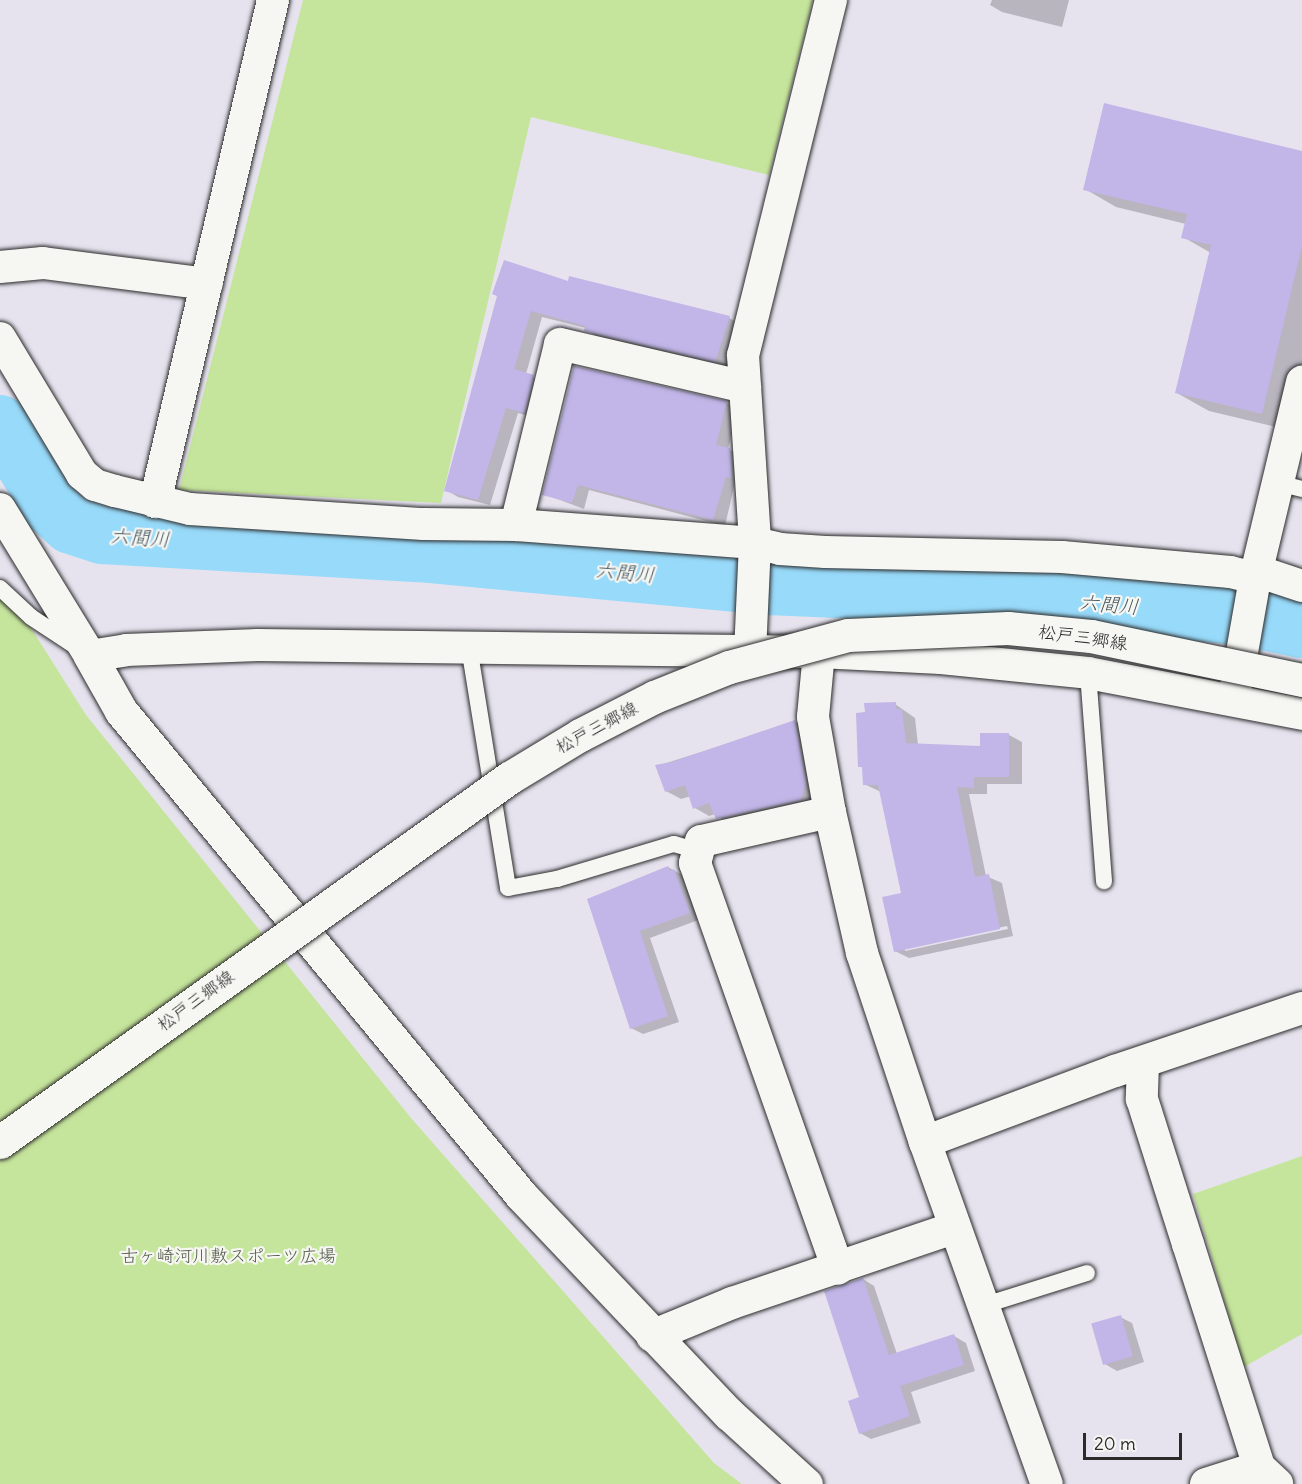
<!DOCTYPE html>
<html>
<head>
<meta charset="utf-8">
<style>
	body { margin:0 }
	#map { position:relative; width:1302px; height:1484px; overflow:hidden; background:#e6e3ef; font-family:Delius,"Klee One",sans-serif }
	div>[style] { position:absolute }
	.green>* { inset:0; background:#c6e59c }
	.water>* { inset:0; background:#98dafa; transform-origin:0 0 }
	.shadow>* { inset:0; background:#0003 }
	.river>* { height:58px; margin:-29px; padding:0 29px; transform-origin:29px; border-radius:29px; background:#98dafa }
	.building>* { inset:0; background:#c1b6e7; transform-origin:0 0 }
	.roads { filter:drop-shadow(0 0 2px #2b2b2b) drop-shadow(0 0 2px #2b2b2b) }
	.service>* { height:16px; margin:-8px; padding:0 8px; transform-origin:8px; border-radius:8px; background:#f6f6f2 }
	.minor>* { height:32px; margin:-16px; padding:0 16px; transform-origin:16px; border-radius:16px; background:#f6f6f2 }
	.tertiary>* { height:33px; margin:-16.5px; padding:0 16.5px; transform-origin:16.5px; border-radius:16.5px; background:#f6f6f2 }
	.bridges { filter:drop-shadow(0 0 2px #2b2b2b) drop-shadow(0 0 2px #2b2b2b) }
	.secondary-bridge>* { height:33px; margin:-16.5px; padding:0 16.5px; transform-origin:16.5px; border-radius:16.5px; background:#f6f6f2 }
	span { translate:-50% -50%; white-space:nowrap; text-align:center; line-height:1.15; -webkit-text-stroke:4.5px #f6f6f2; paint-order:stroke }
	.street-label { font-size:18px; color:#2b2b2b }
	.park-label { font-size:18px; color:#525a47 }
	.water-label { font-size:20px; color:#46575f; font-style:italic }
	.scale { position:absolute; left:1083px; top:1433px; width:99px; height:27px; box-sizing:border-box; border:3px solid #2b2b2b; border-top:0; padding-left:8px; font-size:18px; line-height:21px; white-space:nowrap; color:#2b2b2b; -webkit-text-stroke:4px #f6f6f2; paint-order:stroke }
</style>
</head>
<body>
<div id="map">
	<div class="green">
		<div style="clip-path:polygon(303px 0,813px 0,769px 175px,531px 117px,441px 503px,179px 490px)"></div>
		<div style="clip-path:polygon(0 579px,86px 715px,411px 1118px,714px 1463px,742px 1484px,0 1484px)"></div>
		<div style="clip-path:polygon(1302px 1156px,1302px 1334px,1244px 1367px,1193px 1194px)"></div>
	</div>
	<div class="water">
		<div style="left:1209px;top:600px;width:94px;height:28px;rotate:10deg"></div>
	</div>
	<div class="shadow">
		<div style="clip-path:polygon(992px 0,1069px 0,1062px 27px,1002px 12px,990px 5px)"></div>
		<div style="clip-path:polygon(1302px 152px,1302px 395px,1293px 431px,1209px 411px,1177px 393px,1211px 253px,1183px 237px,1186px 224px,1116px 207px,1085px 189px)"></div>
		<div style="clip-path:polygon(569px 283px,729px 318px,740px 324px,727px 367px,597px 337px,586px 328px,542px 317px,526px 374px,545px 383px,536px 418px,518px 413px,490px 505px,458px 497px,446px 490px,498px 296px)"></div>
		<div style="clip-path:polygon(575px 367px,727px 403px,738px 409px,728px 449px,741px 456px,725px 526px,589px 490px,584px 509px,544px 494px)"></div>
		<div style="clip-path:polygon(evenodd,895px 704px,915px 718px,918px 745px,981px 747px,1009px 735px,1022px 742px,1022px 784px,987px 784px,987px 794px,969px 794px,986px 876px,1002px 883px,1013px 936px,909px 958px,895px 951px,902px 894px,881px 792px,864px 784px,863px 768px,859px 766px,895px 704px,1007px 926px,1008px 929px,905px 951px,905px 948px,1007px 926px)"></div>
		<div style="clip-path:polygon(795px 722px,810px 730px,815px 808px,732px 827px,715px 814px,709px 816px,695px 808px,691px 796px,681px 799px,666px 791px,657px 766px)"></div>
		<div style="clip-path:polygon(668px 867px,686px 877px,701px 919px,650px 938px,679px 1022px,643px 1034px,631px 1028px,589px 900px)"></div>
		<div style="clip-path:polygon(863px 1279px,874px 1286px,897px 1354px,954px 1336px,966px 1343px,975px 1371px,911px 1392px,921px 1423px,871px 1439px,860px 1433px)"></div>
		<div style="clip-path:polygon(1120px 1317px,1132px 1323px,1144px 1362px,1117px 1371px,1105px 1364px)"></div>
	</div>
	<div class="river">
		<div style="left:0;top:424px;width:99px;rotate:58.2deg"></div>
		<div style="left:52px;top:508px;width:25px;rotate:42deg"></div>
		<div style="left:71px;top:525px;width:33px;rotate:18deg"></div>
		<div style="left:102px;top:535px;width:317px;rotate:3.3deg"></div>
		<div style="left:418px;top:553px;width:353px;rotate:5.4deg"></div>
		<div style="left:769px;top:586px;width:275px;rotate:2.5deg"></div>
		<div style="left:1044px;top:598px;width:196px;rotate:5.3deg"></div>
		<div style="left:1239px;top:616px;width:64px;rotate:11.7deg"></div>
	</div>
	<div class="building">
		<div style="clip-path:polygon(1104px 103px,1302px 151px,1302px 246px,1262px 414px,1175px 393px,1211px 245px,1181px 238px,1187px 214px,1083px 190px)"></div>
		<div style="clip-path:polygon(504px 260px,568px 281px,569px 276px,730px 316px,715px 362px,584px 331px,585px 326px,531px 311px,514px 369px,534px 375px,525px 413px,506px 408px,478px 500px,444px 491px,497px 296px,492px 294px)"></div>
		<div style="clip-path:polygon(574px 366px,727px 401px,716px 445px,730px 448px,732px 478px,726px 477px,713px 520px,578px 485px,572px 503px,542px 495px)"></div>
		<div style="clip-path:polygon(896px 702px,896px 709px,902px 709px,906px 743px,980px 746px,980px 733px,1009px 733px,1009px 777px,974px 777px,974px 788px,957px 787px,975px 877px,989px 874px,1000px 929px,894px 952px,882px 897px,901px 893px,878px 785px,863px 785px,862px 767px,858px 767px,856px 713px,865px 712px,864px 703px)"></div>
		<div style="clip-path:polygon(795px 720px,806px 782px,801px 800px,716px 819px,709px 803px,693px 809px,685px 785px,665px 792px,655px 765px,672px 762px)"></div>
		<div style="clip-path:polygon(668px 866px,670px 871px,674px 869px,690px 913px,640px 931px,668px 1016px,630px 1029px,587px 899px)"></div>
		<div style="clip-path:polygon(863px 1278px,889px 1355px,954px 1334px,964px 1365px,900px 1386px,910px 1416px,859px 1434px,848px 1401px,859px 1397px,824px 1291px)"></div>
		<div style="left:1121px;top:1315px;width:43px;height:31px;rotate:74deg"></div>
	</div>
	<div class="roads">
		<div class="service">
			<div style="left:1278px;top:483px;width:25px;rotate:14deg"></div>
			<div style="left:0;top:588px;width:42px;rotate:43.1deg"></div>
			<div style="left:31px;top:617px;width:56px;rotate:33.4deg"></div>
			<div style="left:469px;top:647px;width:244px;rotate:80.8deg"></div>
			<div style="left:508px;top:888px;width:50px;rotate:-10.4deg"></div>
			<div style="left:557px;top:879px;width:122px;rotate:-16.7deg"></div>
			<div style="left:674px;top:844px;width:25px;rotate:16deg"></div>
			<div style="left:1088px;top:673px;width:209px;rotate:85.6deg"></div>
			<div style="left:982px;top:1306px;width:110px;rotate:-17.4deg"></div>
		</div>
		<div class="minor">
			<div style="left:831px;top:0;width:366px;rotate:103.9deg"></div>
			<div style="left:743px;top:355px;width:188px;rotate:86.3deg"></div>
			<div style="left:755px;top:543px;width:26px;rotate:13deg"></div>
			<div style="left:780px;top:549px;width:45px;rotate:3.8deg"></div>
			<div style="left:825px;top:552px;width:237px;rotate:1.2deg"></div>
			<div style="left:1062px;top:557px;width:169px;rotate:5.1deg"></div>
			<div style="left:1230px;top:572px;width:26px;rotate:13deg"></div>
			<div style="left:0;top:267px;width:43px;rotate:-5.3deg"></div>
			<div style="left:43px;top:263px;width:165px;rotate:7.3deg"></div>
			<div style="left:0;top:338px;width:159px;rotate:58.9deg"></div>
			<div style="left:82px;top:474px;width:17px;rotate:40deg"></div>
			<div style="left:95px;top:485px;width:21px;rotate:17deg"></div>
			<div style="left:115px;top:491px;width:77px;rotate:13.5deg"></div>
			<div style="left:190px;top:509px;width:234px;rotate:3.7deg"></div>
			<div style="left:424px;top:524px;width:92px;rotate:0.6deg"></div>
			<div style="left:516px;top:525px;width:240px;rotate:4.3deg"></div>
			<div style="left:755px;top:543px;width:110px;rotate:92.6deg"></div>
			<div style="left:155px;top:502px;width:516px;rotate:-76.77deg"></div>
			<div style="left:0;top:509px;width:172px;rotate:58.5deg"></div>
			<div style="left:90px;top:656px;width:36px;rotate:-9deg"></div>
			<div style="left:126px;top:650px;width:132px;rotate:-2.2deg"></div>
			<div style="left:258px;top:645px;width:561px;rotate:0.71deg"></div>
			<div style="left:819px;top:652px;width:122px;rotate:2.8deg"></div>
			<div style="left:941px;top:658px;width:148px;rotate:5.8deg"></div>
			<div style="left:1088px;top:673px;width:218px;rotate:10.8deg"></div>
			<div style="left:516px;top:525px;width:186px;rotate:-76.3deg"></div>
			<div style="left:560px;top:344px;width:190px;rotate:13.1deg"></div>
			<div style="left:1257px;top:571px;width:47px;rotate:18.4deg"></div>
			<div style="left:819px;top:652px;width:65px;rotate:95.3deg"></div>
			<div style="left:813px;top:717px;width:97px;rotate:79.9deg"></div>
			<div style="left:830px;top:812px;width:145px;rotate:77.2deg"></div>
			<div style="left:862px;top:953px;width:199px;rotate:71.6deg"></div>
			<div style="left:925px;top:1142px;width:203px;rotate:-20.5deg"></div>
			<div style="left:1115px;top:1071px;width:197px;rotate:-18.6deg"></div>
			<div style="left:1235px;top:692px;width:116px;rotate:-80deg"></div>
			<div style="left:1255px;top:578px;width:202px;rotate:-76.5deg"></div>
			<div style="left:830px;top:812px;width:132px;rotate:167.3deg"></div>
			<div style="left:701px;top:841px;width:23px;rotate:105deg"></div>
			<div style="left:695px;top:863px;width:430px;rotate:70.6deg"></div>
			<div style="left:1143px;top:1063px;width:36px;rotate:92deg"></div>
			<div style="left:1142px;top:1099px;width:152px;rotate:72.4deg"></div>
			<div style="left:1188px;top:1244px;width:234px;rotate:72.3deg"></div>
			<div style="left:1259px;top:1467px;width:25px;rotate:43deg"></div>
			<div style="left:925px;top:1142px;width:363px;rotate:70.4deg"></div>
			<div style="left:652px;top:1336px;width:87px;rotate:-22.4deg"></div>
			<div style="left:732px;top:1303px;width:234px;rotate:-18.7deg"></div>
			<div style="left:1206px;top:1484px;width:56px;rotate:-17.8deg"></div>
		</div>
		<div class="tertiary">
			<div style="left:90px;top:656px;width:63px;rotate:60.6deg"></div>
			<div style="left:121px;top:711px;width:628px;rotate:50.43deg"></div>
			<div style="left:521px;top:1195px;width:302px;rotate:46.5deg"></div>
			<div style="left:729px;top:1414px;width:104px;rotate:42.3deg"></div>
		</div>
	</div>
	<div class="bridges">
		<div class="secondary-bridge">
			<div style="left:0;top:1142px;width:626px;rotate:-35.57deg"></div>
			<div style="left:509px;top:778px;width:83px;rotate:-31.2deg"></div>
			<div style="left:580px;top:735px;width:83px;rotate:-27.2deg"></div>
			<div style="left:654px;top:697px;width:81px;rotate:-21.8deg"></div>
			<div style="left:729px;top:667px;width:123px;rotate:-15.1deg"></div>
			<div style="left:848px;top:635px;width:160px;rotate:-2.5deg"></div>
			<div style="left:1008px;top:628px;width:83px;rotate:5.5deg"></div>
			<div style="left:1091px;top:636px;width:216px;rotate:11.8deg"></div>
		</div>
	</div>
	<div class="street-label">
		<span style="left:1083px;top:638px;rotate:8deg">松戸三郷線</span>
		<span style="left:597px;top:728px;rotate:-28deg">松戸三郷線</span>
		<span style="left:196px;top:1001px;rotate:-36deg">松戸三郷線</span>
	</div>
	<div class="park-label">
		<span style="left:228px;top:1256px">古ヶ崎河川敷スポーツ広場</span>
	</div>
	<div class="water-label">
		<span style="left:140px;top:537px;rotate:4deg">六間川</span>
		<span style="left:625px;top:572px;rotate:5deg">六間川</span>
		<span style="left:1109px;top:604px;rotate:5deg">六間川</span>
	</div>
	<div class="scale">20 m</div>
</div>
</body>
</html>
